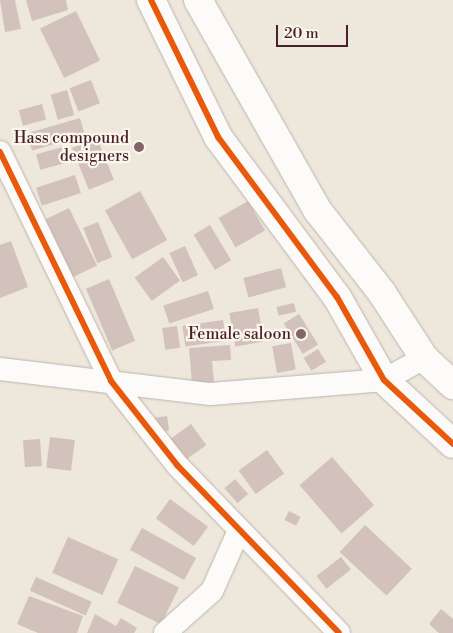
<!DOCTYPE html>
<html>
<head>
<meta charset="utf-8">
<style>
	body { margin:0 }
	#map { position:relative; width:453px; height:633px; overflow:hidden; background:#eee7db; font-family:"Libre Bodoni",serif }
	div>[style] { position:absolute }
	.building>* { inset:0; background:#d3c2bb; transform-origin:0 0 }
	.roads { filter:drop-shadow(0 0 1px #bdb4ae) drop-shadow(0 0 1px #bdb4ae) }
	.street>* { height:22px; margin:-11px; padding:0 11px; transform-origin:11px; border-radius:11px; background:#fcfbfa }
	.secondary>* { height:28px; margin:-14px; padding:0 14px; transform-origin:14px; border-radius:14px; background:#fcfbfa }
	.cycleway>* { height:6px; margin:-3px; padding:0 3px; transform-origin:3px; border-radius:3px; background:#e8590c }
	.dots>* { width:14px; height:14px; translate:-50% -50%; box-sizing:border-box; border:2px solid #fbf7ec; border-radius:50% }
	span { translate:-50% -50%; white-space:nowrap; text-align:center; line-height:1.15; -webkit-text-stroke:4.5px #fbf7ec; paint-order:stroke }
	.poi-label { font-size:16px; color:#4a1f2b }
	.right { translate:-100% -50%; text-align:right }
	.scale { position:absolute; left:276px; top:25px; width:72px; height:22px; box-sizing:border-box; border:2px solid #4a1f2b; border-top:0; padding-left:6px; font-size:15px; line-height:18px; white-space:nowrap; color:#4a1f2b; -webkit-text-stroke:4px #fbf7ec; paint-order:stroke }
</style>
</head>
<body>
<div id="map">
	<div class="building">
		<div style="clip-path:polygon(0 0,15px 0,21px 29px,5px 32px)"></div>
		<div style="clip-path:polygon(26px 0,66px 0,68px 10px,32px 21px)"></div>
		<div style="left:76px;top:11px;width:55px;height:40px;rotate:64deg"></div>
		<div style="left:91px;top:80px;width:25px;height:23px;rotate:69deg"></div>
		<div style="left:67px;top:90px;width:26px;height:17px;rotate:74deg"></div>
		<div style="left:42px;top:104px;width:16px;height:24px;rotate:75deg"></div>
		<div style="left:80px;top:118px;width:18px;height:55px;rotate:74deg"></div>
		<div style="left:97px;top:138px;width:45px;height:27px;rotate:68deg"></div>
		<div style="left:67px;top:146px;width:16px;height:32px;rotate:75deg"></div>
		<div style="left:75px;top:175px;width:19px;height:41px;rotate:72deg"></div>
		<div style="left:140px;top:191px;width:56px;height:40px;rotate:61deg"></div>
		<div style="left:248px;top:201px;width:34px;height:34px;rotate:60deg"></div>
		<div style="left:69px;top:208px;width:64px;height:31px;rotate:64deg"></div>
		<div style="left:98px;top:222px;width:38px;height:16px;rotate:68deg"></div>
		<div style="left:210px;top:225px;width:41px;height:19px;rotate:59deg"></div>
		<div style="clip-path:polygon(11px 241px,28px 287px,0 298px,0 245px)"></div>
		<div style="left:185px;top:246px;width:32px;height:17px;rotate:66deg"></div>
		<div style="left:163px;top:257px;width:29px;height:35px;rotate:54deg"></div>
		<div style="left:281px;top:268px;width:20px;height:39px;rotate:75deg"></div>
		<div style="left:109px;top:279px;width:67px;height:25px;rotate:67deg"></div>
		<div style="left:208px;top:291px;width:19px;height:47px;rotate:72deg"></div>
		<div style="left:294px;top:303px;width:9px;height:18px;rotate:77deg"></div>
		<div style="left:258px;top:308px;width:34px;height:29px;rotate:80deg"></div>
		<div style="left:299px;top:314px;width:36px;height:18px;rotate:58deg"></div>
		<div style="left:223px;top:320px;width:21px;height:41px;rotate:82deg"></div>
		<div style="left:177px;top:326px;width:22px;height:15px;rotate:82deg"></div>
		<div style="left:291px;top:343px;width:27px;height:19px;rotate:80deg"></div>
		<div style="clip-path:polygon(230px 345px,231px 360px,212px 361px,214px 382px,192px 384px,189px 348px)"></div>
		<div style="left:318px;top:349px;width:15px;height:17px;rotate:58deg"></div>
		<div style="left:167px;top:416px;width:15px;height:16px;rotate:82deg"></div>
		<div style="left:191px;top:424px;width:26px;height:29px;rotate:54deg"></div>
		<div style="left:50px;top:437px;width:25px;height:31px;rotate:7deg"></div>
		<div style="left:40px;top:439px;width:27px;height:17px;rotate:86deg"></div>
		<div style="left:267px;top:450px;width:29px;height:35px;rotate:54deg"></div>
		<div style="left:332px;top:457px;width:64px;height:43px;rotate:49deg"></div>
		<div style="left:235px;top:479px;width:20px;height:14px;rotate:49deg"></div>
		<div style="left:170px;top:499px;width:47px;height:24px;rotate:36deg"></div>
		<div style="left:289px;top:511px;width:13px;height:10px;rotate:27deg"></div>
		<div style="left:365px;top:525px;width:64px;height:37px;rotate:43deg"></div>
		<div style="left:142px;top:528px;width:62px;height:25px;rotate:29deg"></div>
		<div style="left:68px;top:537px;width:55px;height:39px;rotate:24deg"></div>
		<div style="left:341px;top:557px;width:16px;height:31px;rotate:52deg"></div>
		<div style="left:135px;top:566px;width:49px;height:41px;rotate:26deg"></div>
		<div style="left:36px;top:577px;width:61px;height:15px;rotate:24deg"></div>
		<div style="clip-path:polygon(29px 596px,83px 616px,77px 633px,38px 633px,17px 624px)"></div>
		<div style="clip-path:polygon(441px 609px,453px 619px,453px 633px,439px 633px,429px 624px)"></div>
		<div style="clip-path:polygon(95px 614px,116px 626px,121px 618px,137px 628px,134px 633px,87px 633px)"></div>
	</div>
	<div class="roads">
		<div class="street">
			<div style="left:0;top:152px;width:254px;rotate:64.1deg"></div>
			<div style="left:111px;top:381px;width:107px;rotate:51.8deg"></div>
			<div style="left:177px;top:465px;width:233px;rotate:46deg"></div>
			<div style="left:0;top:369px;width:212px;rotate:6.8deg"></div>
			<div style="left:211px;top:394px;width:174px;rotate:-4.6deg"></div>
			<div style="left:384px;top:380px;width:46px;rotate:-28.8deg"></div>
			<div style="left:165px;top:633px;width:63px;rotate:-41.8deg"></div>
			<div style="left:212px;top:591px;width:64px;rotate:-65.9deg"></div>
		</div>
		<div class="secondary">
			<div style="left:151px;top:0;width:153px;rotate:63.9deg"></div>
			<div style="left:218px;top:137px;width:199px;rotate:53.4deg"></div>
			<div style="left:337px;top:297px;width:95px;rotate:60.5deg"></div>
			<div style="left:384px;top:380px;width:94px;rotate:42.8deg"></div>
			<div style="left:198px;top:0;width:243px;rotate:60.4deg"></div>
			<div style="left:318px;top:211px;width:104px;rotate:52deg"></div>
			<div style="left:382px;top:293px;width:77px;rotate:57.1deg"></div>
			<div style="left:424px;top:358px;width:40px;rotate:43deg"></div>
		</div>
	</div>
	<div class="cycleway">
		<div style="left:151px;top:0;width:153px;rotate:63.9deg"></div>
		<div style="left:218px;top:137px;width:199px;rotate:53.4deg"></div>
		<div style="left:337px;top:297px;width:95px;rotate:60.5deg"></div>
		<div style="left:384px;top:380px;width:94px;rotate:42.8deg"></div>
		<div style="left:0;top:152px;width:254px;rotate:64.1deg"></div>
		<div style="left:111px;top:381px;width:107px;rotate:51.8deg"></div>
		<div style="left:177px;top:465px;width:233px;rotate:46deg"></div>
	</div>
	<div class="dots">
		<div style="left:139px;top:147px;background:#836569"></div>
		<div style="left:301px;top:334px;background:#836569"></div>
	</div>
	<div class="poi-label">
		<span class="right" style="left:129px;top:147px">Hass compound<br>designers</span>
		<span class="right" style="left:291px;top:334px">Female saloon</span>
	</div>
	<div class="scale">20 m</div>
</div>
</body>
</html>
